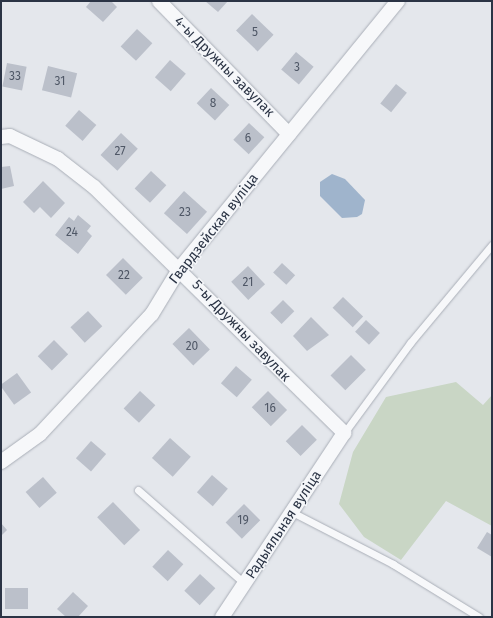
<!DOCTYPE html>
<html>
<head>
<meta charset="utf-8">
<style>
	body { margin:0 }
	#map { position:relative; width:493px; height:618px; overflow:hidden; background:#e4e7ec; font-family:"Fira Sans",sans-serif }
	div>[style] { position:absolute }
	.green>* { inset:0; background:#c9d6c5 }
	.water>* { inset:0; background:#9fb4cc }
	.building>* { inset:0; background:#bbc0ca; transform-origin:0 0 }
	.roads { filter:drop-shadow(0 0 1px #a9aeb7) drop-shadow(0 0 1px #a9aeb7) }
	.lane>* { height:7px; margin:-3.5px; padding:0 3.5px; transform-origin:3.5px; border-radius:3.5px; background:#f7f8fa }
	.street>* { height:14px; margin:-7px; padding:0 7px; transform-origin:7px; border-radius:7px; background:#f7f8fa }
	span { translate:-50% -50%; white-space:nowrap; text-align:center; line-height:1.15; -webkit-text-stroke:3px #f4f6f9; paint-order:stroke }
	.number-label { font-size:12px; color:#4f5766 }
	.number-label span { -webkit-text-stroke-width:0 }
	.street-label { font-size:14px; color:#2b3445 }
	.frame { position:absolute; inset:0; border:2px solid #2b3445; pointer-events:none }
</style>
</head>
<body>
<div id="map">
	<div class="green">
		<div style="clip-path:polygon(456px 382px,483px 405px,492px 395px,492px 526px,446px 501px,401px 560px,364px 537px,339px 504px,353px 452px,386px 397px)"></div>
	</div>
	<div class="water">
		<div style="clip-path:polygon(332px 174px,345px 179px,365px 200px,362px 214px,357px 217px,342px 218px,320px 196px,320px 182px)"></div>
	</div>
	<div class="building">
		<div style="clip-path:polygon(91px 1px,111px 1px,117px 7px,103px 22px,86px 7px)"></div>
		<div style="clip-path:polygon(205px 1px,228px 1px,218px 12px)"></div>
		<div style="left:252px;top:14px;width:30px;height:23px;rotate:44deg"></div>
		<div style="left:137px;top:29px;width:21px;height:24px;rotate:43deg"></div>
		<div style="left:296px;top:52px;width:23px;height:23px;rotate:40deg"></div>
		<div style="left:170px;top:60px;width:21px;height:23px;rotate:41deg"></div>
		<div style="left:7px;top:63px;width:20px;height:24px;rotate:11deg"></div>
		<div style="left:48px;top:66px;width:30px;height:25px;rotate:14deg"></div>
		<div style="left:396px;top:84px;width:14px;height:25px;rotate:39deg"></div>
		<div style="left:211px;top:88px;width:25px;height:21px;rotate:43deg"></div>
		<div style="left:79px;top:110px;width:23px;height:21px;rotate:41deg"></div>
		<div style="left:249px;top:123px;width:21px;height:23px;rotate:43deg"></div>
		<div style="left:121px;top:133px;width:23px;height:30px;rotate:43deg"></div>
		<div style="clip-path:polygon(10px 166px,14px 186px,1px 189px,1px 167px)"></div>
		<div style="left:151px;top:171px;width:21px;height:24px;rotate:43deg"></div>
		<div style="clip-path:polygon(43px 181px,65px 203px,51px 218px,40px 207px,34px 213px,23px 202px)"></div>
		<div style="left:184px;top:191px;width:31px;height:30px;rotate:42deg"></div>
		<div style="clip-path:polygon(78px 215px,91px 226px,87px 231px,92px 236px,78px 254px,55px 235px,69px 217px,74px 221px)"></div>
		<div style="left:123px;top:258px;width:28px;height:24px;rotate:45deg"></div>
		<div style="left:282px;top:263px;width:18px;height:13px;rotate:43deg"></div>
		<div style="left:248px;top:266px;width:25px;height:23px;rotate:47deg"></div>
		<div style="left:343px;top:297px;width:28px;height:15px;rotate:44deg"></div>
		<div style="left:283px;top:300px;width:16px;height:18px;rotate:45deg"></div>
		<div style="left:88px;top:311px;width:21px;height:24px;rotate:47deg"></div>
		<div style="clip-path:polygon(311px 317px,329px 335px,307px 351px,293px 336px)"></div>
		<div style="left:366px;top:320px;width:19px;height:16px;rotate:43deg"></div>
		<div style="left:189px;top:328px;width:30px;height:23px;rotate:46deg"></div>
		<div style="left:54px;top:340px;width:20px;height:23px;rotate:45deg"></div>
		<div style="left:351px;top:355px;width:21px;height:29px;rotate:45deg"></div>
		<div style="left:236px;top:366px;width:21px;height:23px;rotate:41deg"></div>
		<div style="left:17px;top:373px;width:24px;height:21px;rotate:54deg"></div>
		<div style="left:140px;top:391px;width:21px;height:24px;rotate:43deg"></div>
		<div style="left:268px;top:391px;width:27px;height:23px;rotate:45deg"></div>
		<div style="left:302px;top:425px;width:21px;height:23px;rotate:45deg"></div>
		<div style="left:170px;top:438px;width:28px;height:27px;rotate:42deg"></div>
		<div style="left:91px;top:441px;width:20px;height:23px;rotate:41deg"></div>
		<div style="left:212px;top:475px;width:21px;height:23px;rotate:41deg"></div>
		<div style="left:43px;top:477px;width:21px;height:23px;rotate:49deg"></div>
		<div style="left:113px;top:502px;width:39px;height:22px;rotate:46deg"></div>
		<div style="left:244px;top:504px;width:23px;height:26px;rotate:45deg"></div>
		<div style="clip-path:polygon(1px 523px,7px 530px,1px 536px)"></div>
		<div style="clip-path:polygon(487px 532px,492px 535px,492px 557px,477px 548px)"></div>
		<div style="left:168px;top:550px;width:21px;height:23px;rotate:43deg"></div>
		<div style="left:200px;top:574px;width:21px;height:23px;rotate:43deg"></div>
		<div style="left:5px;top:588px;width:23px;height:21px"></div>
		<div style="clip-path:polygon(73px 592px,88px 606px,78px 617px,66px 617px,57px 609px)"></div>
	</div>
	<div class="roads">
		<div class="lane">
			<div style="left:344px;top:433px;width:112px;rotate:-53.7deg"></div>
			<div style="left:410px;top:343px;width:128px;rotate:-50.1deg"></div>
			<div style="left:138px;top:490px;width:142px;rotate:41.3deg"></div>
			<div style="left:292px;top:512px;width:114px;rotate:27.2deg"></div>
			<div style="left:393px;top:564px;width:101px;rotate:31.6deg"></div>
		</div>
		<div class="street">
			<div style="left:159px;top:1px;width:186px;rotate:45.7deg"></div>
			<div style="left:1px;top:137px;width:9px;rotate:-6deg"></div>
			<div style="left:10px;top:136px;width:53px;rotate:25.6deg"></div>
			<div style="left:58px;top:159px;width:46px;rotate:37.9deg"></div>
			<div style="left:94px;top:187px;width:351px;rotate:44.5deg"></div>
			<div style="left:344px;top:433px;width:221px;rotate:123.5deg"></div>
			<div style="left:1px;top:462px;width:48px;rotate:-35.7deg"></div>
			<div style="left:40px;top:434px;width:164px;rotate:-47deg"></div>
			<div style="left:152px;top:314px;width:54px;rotate:-58.7deg"></div>
			<div style="left:180px;top:268px;width:345px;rotate:-50.8deg"></div>
		</div>
	</div>
	<div class="number-label">
		<span style="left:255px;top:33px">5</span>
		<span style="left:297px;top:68px">3</span>
		<span style="left:15px;top:77px">33</span>
		<span style="left:60px;top:82px">31</span>
		<span style="left:213px;top:104px">8</span>
		<span style="left:248px;top:139px">6</span>
		<span style="left:120px;top:152px">27</span>
		<span style="left:185px;top:213px">23</span>
		<span style="left:72px;top:233px">24</span>
		<span style="left:124px;top:276px">22</span>
		<span style="left:248px;top:283px">21</span>
		<span style="left:192px;top:347px">20</span>
		<span style="left:270px;top:409px">16</span>
		<span style="left:243px;top:521px">19</span>
	</div>
	<div class="street-label">
		<span style="left:224px;top:67px;rotate:45deg">4-ы Дружны завулак</span>
		<span style="left:214px;top:229px;rotate:-52deg">Гвардзейская вуліца</span>
		<span style="left:241px;top:331px;rotate:46deg">5-ы Дружны завулак</span>
		<span style="left:284px;top:525px;rotate:-57deg">Радыяльная вуліца</span>
	</div>
	<div class="frame"></div>
</div>
</body>
</html>
